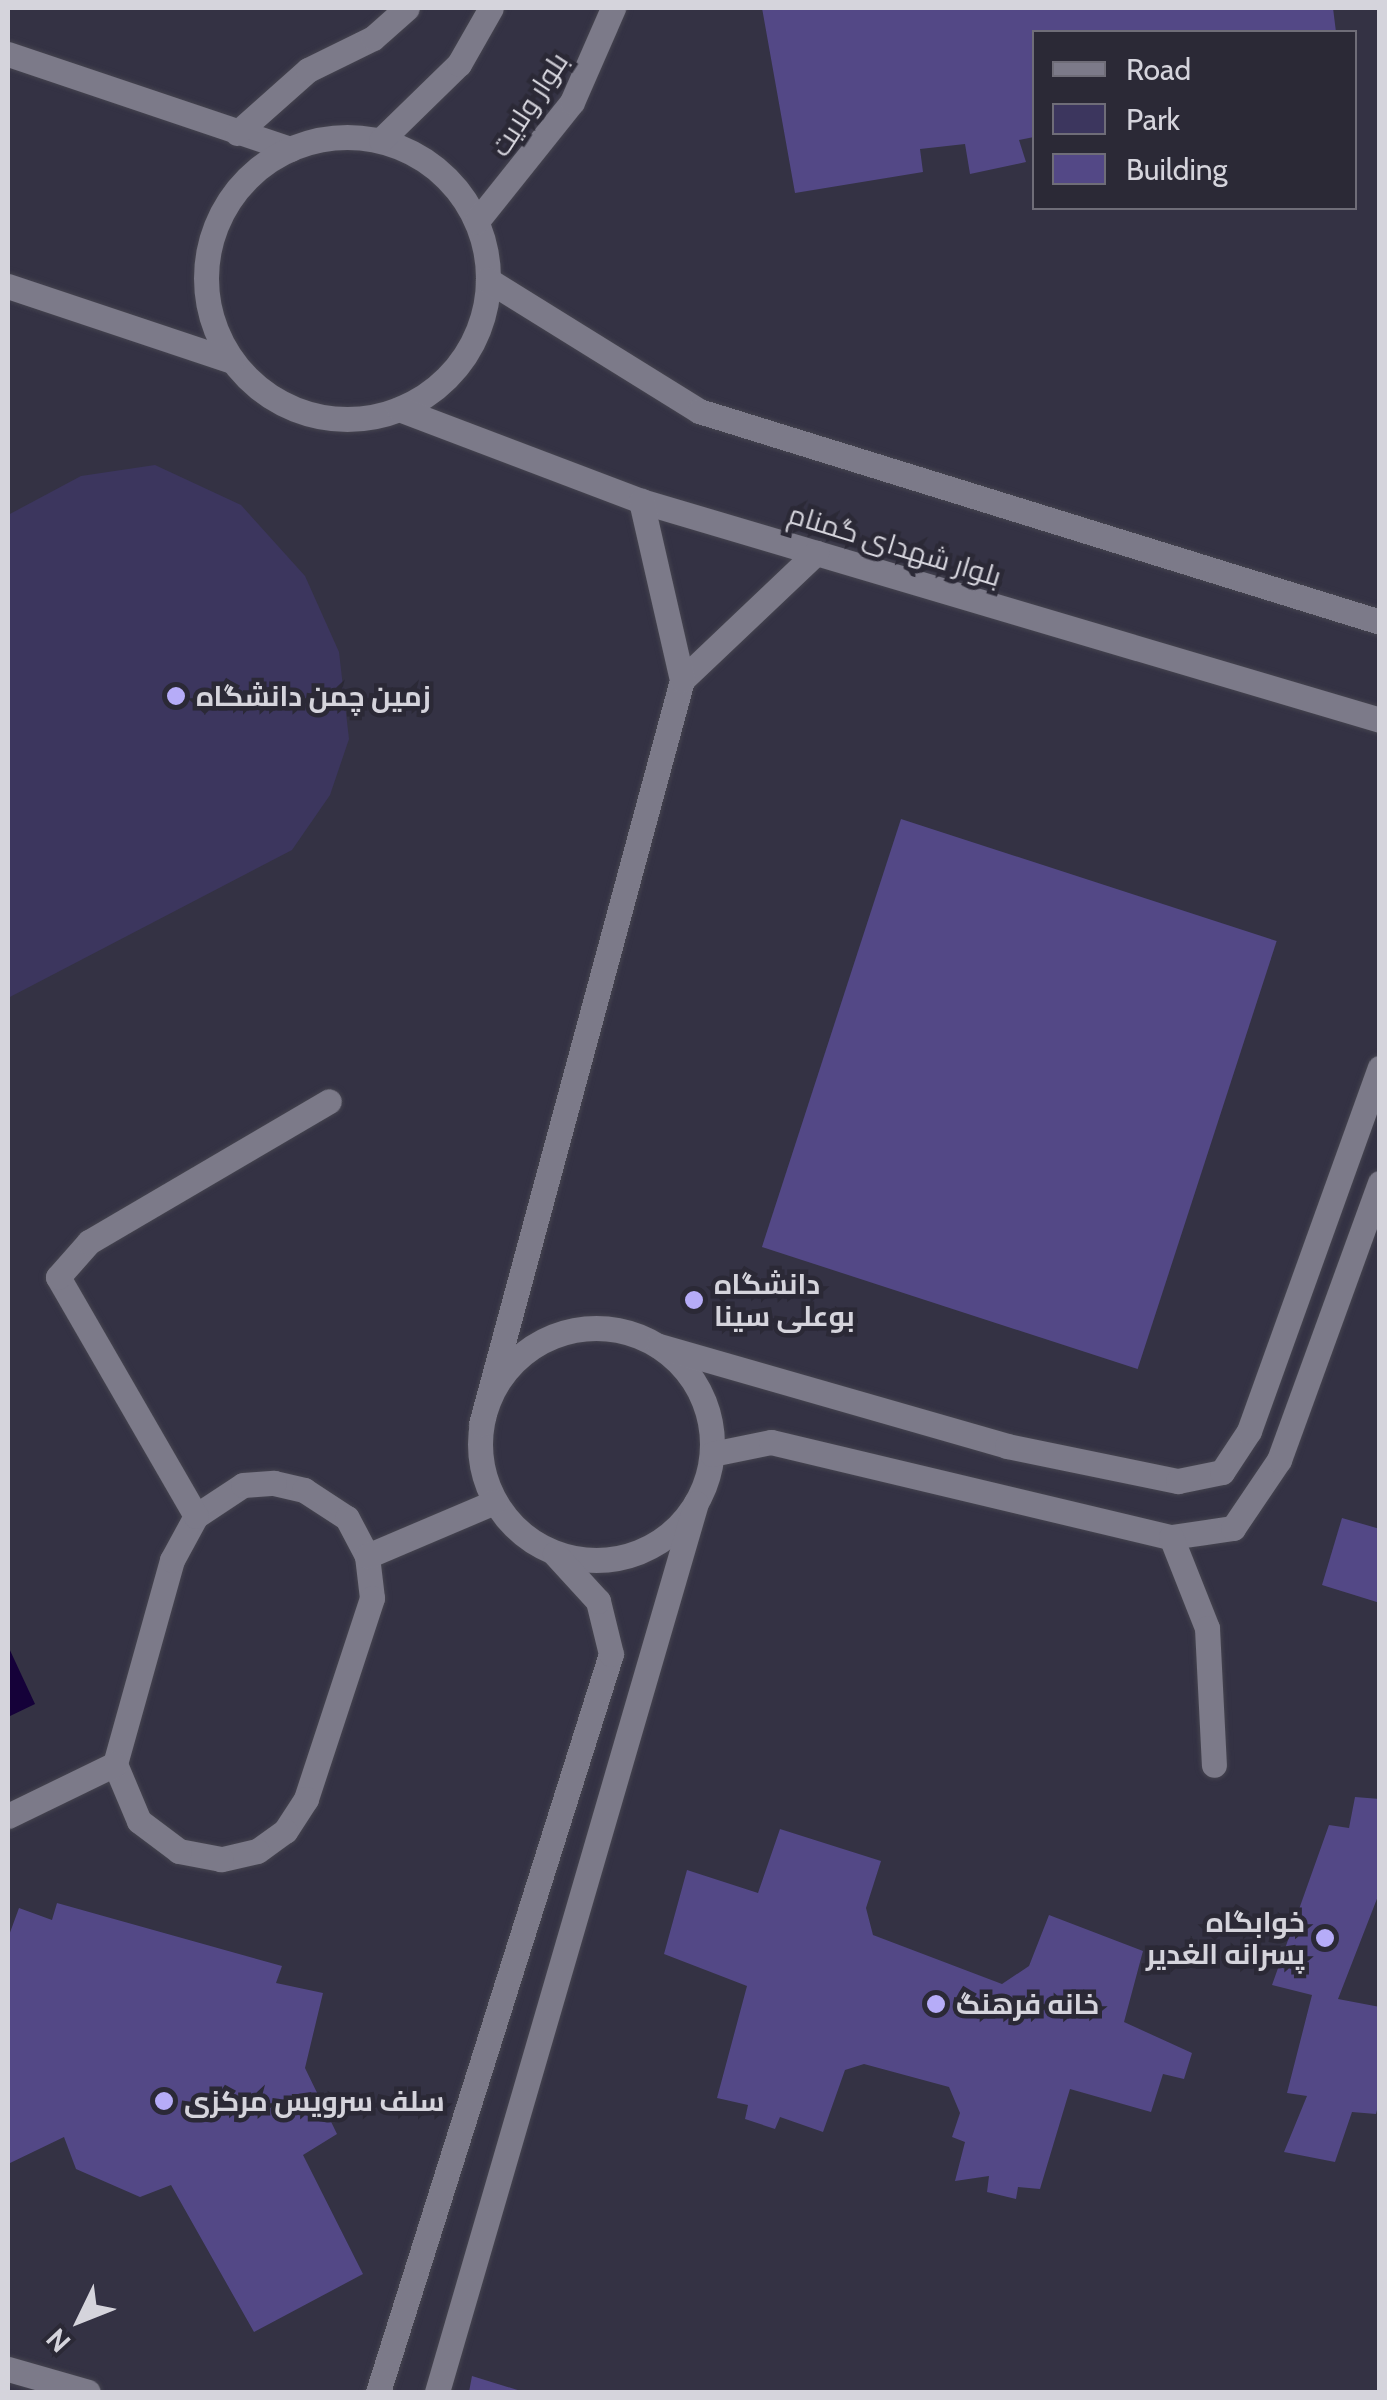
<!DOCTYPE html>
<html>
<head>
<meta charset="utf-8">
<style>
	body { margin:0 }
	#map { position:relative; width:1387px; height:2400px; overflow:hidden; background:#2b2936; font-family:Cabin,Cairo,sans-serif }
	div>[style] { position:absolute }
	.built>* { inset:0; background:#343244 }
	.green>* { inset:0; background:#3c365e }
	.water>* { inset:0; background:#150139 }
	.building>* { inset:0; background:#534886; transform-origin:0 0 }
	.roads { filter:drop-shadow(0 0 2px #45444f) drop-shadow(0 0 2px #45444f) }
	.minor>* { height:25px; margin:-12.5px; padding:0 12.5px; transform-origin:12.5px; border-radius:12.5px; background:#7c7a89 }
	.minor>.ring { margin:-12.5px; padding:0; box-sizing:content-box; background:none; border:25px solid #7c7a89; border-radius:50% }
	.dots>* { width:28px; height:28px; translate:-50% -50%; box-sizing:border-box; border:5px solid #2b2936; border-radius:50% }
	span { translate:-50% -50%; white-space:nowrap; text-align:center; line-height:1.15; -webkit-text-stroke:9px #2b2936; paint-order:stroke }
	.street-label { font-size:28px; color:#d5d4dc }
	.poi-label { font-size:28px; color:#d5d4dc; font-weight:700 }
	.left { translate:0 -50%; text-align:left }
	.right { translate:-100% -50%; text-align:right }
	.frame { position:absolute; inset:0; border:10px solid #d5d4dc; pointer-events:none }
	.legend { position:absolute; left:1032px; top:30px; width:325px; height:180px; box-sizing:border-box; background:#2b2936; border:2px solid #6f6d78; margin:0; padding:12px 18px; list-style:none; font-size:30px; color:#d5d4dc }
	.legend li { display:flex; align-items:center; gap:20px; height:50px }
	.legend b { width:50px; border:2px solid #6f6d78 }
	.north { position:absolute; left:30px; top:2270px; width:100px; height:100px; -webkit-text-stroke:8px #2b2936; paint-order:stroke; rotate:227deg; font-size:28px; font-weight:700; line-height:40px; text-align:center; color:#d5d4dc }
	.north::after { content:''; display:block; margin:auto; width:35px; height:45px; background:#d5d4dc; clip-path:polygon(50% 0,100% 100%,50% 72%,0 100%) }
</style>
</head>
<body>
<div id="map">
	<div class="built">
		<div style="clip-path:polygon(evenodd,8px 8px,1379px 8px,1379px 2392px,8px 2392px,8px 8px,1034px 32px,1354px 32px,1354px 208px,1034px 208px,1034px 32px)"></div>
	</div>
	<div class="green">
		<div style="clip-path:polygon(155px 465px,241px 505px,305px 576px,339px 652px,349px 739px,330px 795px,292px 850px,8px 998px,8px 515px,81px 476px)"></div>
	</div>
	<div class="water">
		<div style="clip-path:polygon(8px 1646px,35px 1704px,8px 1717px)"></div>
	</div>
	<div class="building">
		<div style="clip-path:polygon(762px 8px,1333px 8px,1336px 32px,1034px 32px,1034px 137px,1019px 140px,1026px 162px,970px 174px,965px 144px,920px 149px,923px 172px,795px 193px)"></div>
		<div style="left:901px;top:819px;width:395px;height:450px;rotate:18deg"></div>
		<div style="clip-path:polygon(1342px 1518px,1380px 1529px,1380px 1603px,1322px 1585px)"></div>
		<div style="clip-path:polygon(1355px 1797px,1380px 1799px,1380px 1891px,1338px 1999px,1380px 2007px,1380px 2098px,1376px 2114px,1352px 2112px,1335px 2162px,1284px 2152px,1307px 2096px,1287px 2093px,1312px 1995px,1272px 1985px,1329px 1825px,1349px 1828px)"></div>
		<div style="clip-path:polygon(780px 1829px,881px 1861px,866px 1908px,873px 1935px,1002px 1984px,1029px 1966px,1049px 1915px,1143px 1951px,1124px 2022px,1192px 2053px,1184px 2079px,1163px 2074px,1151px 2112px,1070px 2089px,1040px 2189px,1018px 2187px,1016px 2199px,987px 2192px,989px 2176px,955px 2181px,965px 2142px,952px 2137px,960px 2113px,949px 2087px,864px 2064px,845px 2070px,823px 2132px,780px 2117px,775px 2129px,745px 2119px,748px 2105px,717px 2098px,747px 1986px,664px 1954px,687px 1870px,758px 1893px)"></div>
		<div style="clip-path:polygon(57px 1903px,282px 1966px,276px 1983px,323px 1993px,305px 2068px,337px 2134px,303px 2155px,363px 2274px,254px 2332px,171px 2185px,140px 2197px,76px 2169px,64px 2137px,8px 2164px,8px 1938px,19px 1908px,52px 1920px)"></div>
		<div style="clip-path:polygon(472px 2376px,524px 2392px,469px 2392px)"></div>
	</div>
	<div class="roads">
		<div class="minor">
			<div style="left:8px;top:54px;width:298px;rotate:18.6deg"></div>
			<div style="left:237px;top:133px;width:95px;rotate:-41.6deg"></div>
			<div style="left:308px;top:70px;width:72px;rotate:-26.2deg"></div>
			<div style="left:373px;top:38px;width:45px;rotate:-41.4deg"></div>
			<div class="ring" style="left:206px;top:137px;width:257px;height:257px"></div>
			<div style="left:381px;top:140px;width:109px;rotate:-44.3deg"></div>
			<div style="left:459px;top:64px;width:64px;rotate:-60.3deg"></div>
			<div style="left:477px;top:221px;width:152px;rotate:-51.4deg"></div>
			<div style="left:572px;top:102px;width:103px;rotate:-66.4deg"></div>
			<div style="left:488px;top:280px;width:248px;rotate:31.8deg"></div>
			<div style="left:699px;top:411px;width:713px;rotate:17.21deg"></div>
			<div style="left:8px;top:286px;width:236px;rotate:18.5deg"></div>
			<div style="left:399px;top:409px;width:259px;rotate:20.8deg"></div>
			<div style="left:641px;top:501px;width:771px;rotate:16.51deg"></div>
			<div style="left:682px;top:680px;width:185px;rotate:-43.5deg"></div>
			<div class="ring" style="left:480px;top:1328px;width:207px;height:207px"></div>
			<div style="left:659px;top:1346px;width:362px;rotate:16deg"></div>
			<div style="left:1007px;top:1446px;width:175px;rotate:11.6deg"></div>
			<div style="left:1178px;top:1481px;width:45px;rotate:-11.6deg"></div>
			<div style="left:1222px;top:1472px;width:49px;rotate:-56.6deg"></div>
			<div style="left:1249px;top:1431px;width:386px;rotate:-70.2deg"></div>
			<div style="left:481px;top:1424px;width:771px;rotate:-74.88deg"></div>
			<div style="left:682px;top:680px;width:184px;rotate:-102.9deg"></div>
			<div style="left:712px;top:1454px;width:60px;rotate:-11.5deg"></div>
			<div style="left:771px;top:1442px;width:411px;rotate:13.4deg"></div>
			<div style="left:1171px;top:1537px;width:63px;rotate:-8.3deg"></div>
			<div style="left:1233px;top:1528px;width:82px;rotate:-55.9deg"></div>
			<div style="left:1279px;top:1460px;width:295px;rotate:-70deg"></div>
			<div style="left:274px;top:1483px;width:31px;rotate:13deg"></div>
			<div style="left:304px;top:1490px;width:51px;rotate:33.1deg"></div>
			<div style="left:347px;top:1518px;width:43px;rotate:62.2deg"></div>
			<div style="left:367px;top:1556px;width:42px;rotate:83.2deg"></div>
			<div style="left:372px;top:1598px;width:212px;rotate:108.2deg"></div>
			<div style="left:306px;top:1799px;width:38px;rotate:123deg"></div>
			<div style="left:285px;top:1831px;width:34px;rotate:144deg"></div>
			<div style="left:257px;top:1851px;width:37px;rotate:167deg"></div>
			<div style="left:221px;top:1859px;width:43px;rotate:-169.2deg"></div>
			<div style="left:179px;top:1851px;width:50px;rotate:-143.1deg"></div>
			<div style="left:139px;top:1821px;width:62px;rotate:-112.8deg"></div>
			<div style="left:115px;top:1764px;width:212px;rotate:-74.4deg"></div>
			<div style="left:172px;top:1560px;width:50px;rotate:-61.4deg"></div>
			<div style="left:196px;top:1516px;width:56px;rotate:-33.4deg"></div>
			<div style="left:243px;top:1485px;width:31px;rotate:-4deg"></div>
			<div style="left:196px;top:1516px;width:276px;rotate:-120deg"></div>
			<div style="left:58px;top:1277px;width:47px;rotate:-48.5deg"></div>
			<div style="left:89px;top:1242px;width:278px;rotate:-30.4deg"></div>
			<div style="left:1171px;top:1537px;width:98px;rotate:68.4deg"></div>
			<div style="left:1207px;top:1628px;width:137px;rotate:87.1deg"></div>
			<div style="left:367px;top:1556px;width:138px;rotate:-23deg"></div>
			<div style="left:8px;top:1816px;width:119px;rotate:-25.9deg"></div>
			<div style="left:8px;top:2369px;width:83px;rotate:16deg"></div>
			<div style="left:378px;top:2392px;width:774px;rotate:-72.48deg"></div>
			<div style="left:611px;top:1654px;width:55px;rotate:-103.8deg"></div>
			<div style="left:598px;top:1601px;width:64px;rotate:-132.5deg"></div>
			<div style="left:437px;top:2392px;width:926px;rotate:-73.76deg"></div>
		</div>
	</div>
	<div class="dots">
		<div style="left:176px;top:696px;background:#b6acf8"></div>
		<div style="left:694px;top:1300px;background:#b6acf8"></div>
		<div style="left:1325px;top:1938px;background:#b6acf8"></div>
		<div style="left:936px;top:2004px;background:#b6acf8"></div>
		<div style="left:164px;top:2101px;background:#b6acf8"></div>
	</div>
	<div class="street-label">
		<span style="left:529px;top:104px;rotate:-57deg">بلوار ولایت</span>
		<span style="left:895px;top:545px;rotate:17deg">بلوار شهدای گمنام</span>
	</div>
	<div class="poi-label">
		<span class="left" style="left:196px;top:696px">زمین چمن دانشگاه</span>
		<span class="left" style="left:714px;top:1300px">دانشگاه<br>بوعلی سینا</span>
		<span class="right" style="left:1305px;top:1938px">خوابگاه<br>پسرانه الغدیر</span>
		<span class="left" style="left:956px;top:2004px">خانه فرهنگ</span>
		<span class="left" style="left:184px;top:2101px">سلف سرویس مرکزی</span>
	</div>
	<div class="frame"></div>
	<ul class="legend">
	<li><b style="height:12px;background:#7c7a89"></b>Road</li>
	<li><b style="height:28px;background:#3c365e"></b>Park</li>
	<li><b style="height:28px;background:#534886"></b>Building</li>
	</ul>
	<div class="north">N</div>
</div>
</body>
</html>
